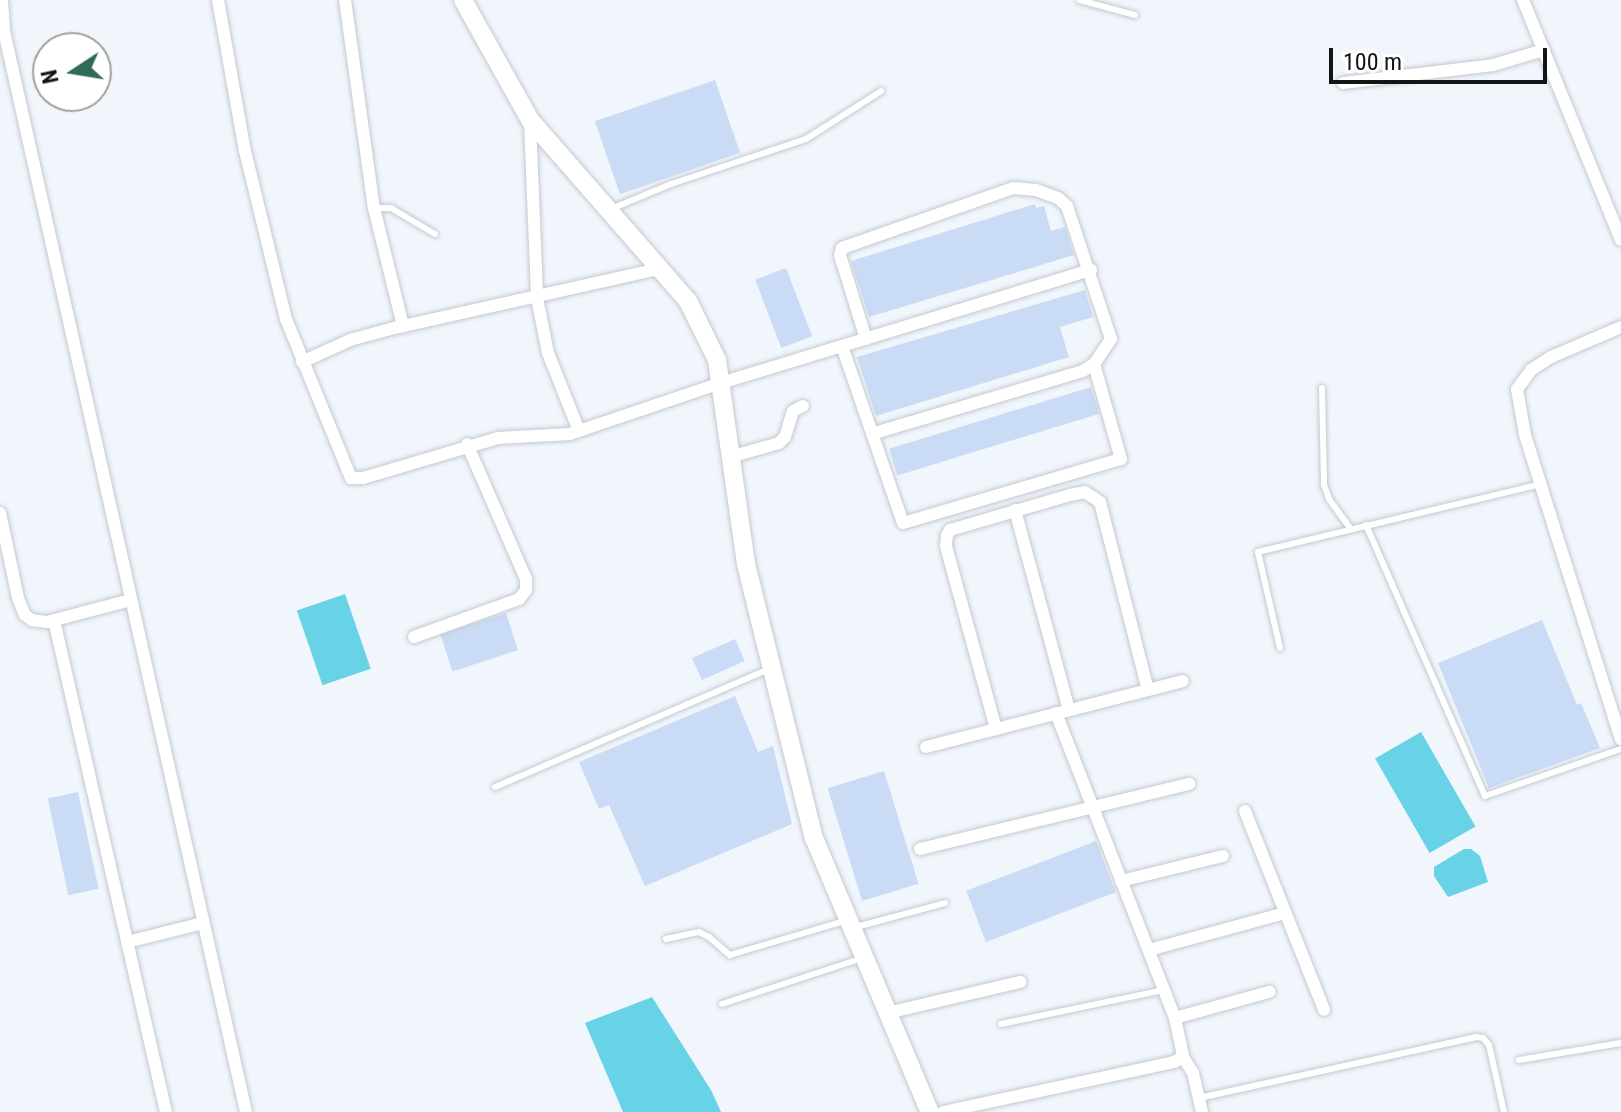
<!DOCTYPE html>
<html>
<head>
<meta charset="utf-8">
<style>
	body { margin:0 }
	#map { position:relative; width:1621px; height:1112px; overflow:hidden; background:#f1f6fd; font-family:"Roboto Condensed",sans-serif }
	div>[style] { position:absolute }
	.water>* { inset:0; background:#68d2e6; transform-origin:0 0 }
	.building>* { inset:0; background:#c9dbf5; transform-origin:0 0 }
	.roads { filter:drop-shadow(0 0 2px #c4c9d0) drop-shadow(0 0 2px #c4c9d0) }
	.lane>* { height:6px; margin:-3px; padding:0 3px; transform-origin:3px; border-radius:3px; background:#fff }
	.street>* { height:12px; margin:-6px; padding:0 6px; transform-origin:6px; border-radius:6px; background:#fff }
	.secondary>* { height:18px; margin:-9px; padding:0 9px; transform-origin:9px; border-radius:9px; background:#fff }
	span { translate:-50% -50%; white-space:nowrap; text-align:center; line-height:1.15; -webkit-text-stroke:6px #fff; paint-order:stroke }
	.north { position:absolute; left:32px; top:32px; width:80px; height:80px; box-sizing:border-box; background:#fff; border:2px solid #a1a1a2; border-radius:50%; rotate:258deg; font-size:22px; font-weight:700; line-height:32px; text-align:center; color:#131416 }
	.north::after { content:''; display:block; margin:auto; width:28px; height:36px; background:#316b55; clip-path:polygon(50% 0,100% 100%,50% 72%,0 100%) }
	.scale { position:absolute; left:1329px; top:48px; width:218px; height:36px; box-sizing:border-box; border:4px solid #131416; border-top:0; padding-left:10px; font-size:24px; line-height:28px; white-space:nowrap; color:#131416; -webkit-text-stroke:6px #fff; paint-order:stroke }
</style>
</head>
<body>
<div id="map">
	<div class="water">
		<div style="left:345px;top:594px;width:79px;height:51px;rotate:71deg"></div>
		<div style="left:1421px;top:732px;width:109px;height:53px;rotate:60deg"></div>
		<div style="clip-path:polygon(1464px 849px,1471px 849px,1480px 856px,1488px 882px,1448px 897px,1434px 876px,1434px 867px)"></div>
		<div style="clip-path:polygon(652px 997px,711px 1090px,721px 1112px,623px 1112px,585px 1023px)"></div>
	</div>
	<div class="building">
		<div style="left:715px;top:80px;width:77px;height:127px;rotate:71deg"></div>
		<div style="clip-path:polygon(1035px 204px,1036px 208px,1044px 206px,1051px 231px,1065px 227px,1074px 255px,869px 317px,851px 261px)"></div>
		<div style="left:786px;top:268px;width:73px;height:33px;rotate:69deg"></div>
		<div style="clip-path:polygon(1085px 290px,1093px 317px,1060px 327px,1069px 357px,876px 416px,857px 357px)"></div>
		<div style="left:1091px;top:387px;width:28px;height:211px;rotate:73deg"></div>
		<div style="left:506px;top:613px;width:39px;height:69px;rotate:72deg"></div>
		<div style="clip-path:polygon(1542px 620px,1577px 705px,1581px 703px,1600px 748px,1489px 788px,1438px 663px)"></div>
		<div style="left:735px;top:639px;width:24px;height:47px;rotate:66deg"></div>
		<div style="clip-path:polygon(735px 696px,758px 752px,773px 746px,792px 824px,645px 886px,609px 805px,599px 809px,579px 762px)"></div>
		<div style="left:884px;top:771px;width:118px;height:59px;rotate:73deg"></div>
		<div style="left:78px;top:792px;width:99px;height:31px;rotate:78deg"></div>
		<div style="left:1096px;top:841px;width:55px;height:139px;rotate:69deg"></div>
	</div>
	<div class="roads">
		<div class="lane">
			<div style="left:1079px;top:0;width:58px;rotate:15deg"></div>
			<div style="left:374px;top:208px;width:17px"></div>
			<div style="left:391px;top:208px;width:51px;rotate:30.6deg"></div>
			<div style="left:611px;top:209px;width:65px;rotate:-22.6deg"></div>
			<div style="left:671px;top:184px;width:142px;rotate:-18.4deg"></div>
			<div style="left:806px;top:139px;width:89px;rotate:-32.6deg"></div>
			<div style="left:1322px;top:388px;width:97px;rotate:88.8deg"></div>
			<div style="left:1324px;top:485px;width:15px;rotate:70deg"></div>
			<div style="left:1329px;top:499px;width:36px;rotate:54deg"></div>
			<div style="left:1366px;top:525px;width:296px;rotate:66.3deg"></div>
			<div style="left:1485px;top:796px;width:144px;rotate:-19.1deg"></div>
			<div style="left:1280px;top:648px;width:98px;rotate:-102.9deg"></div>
			<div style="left:1258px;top:552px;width:292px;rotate:-13.5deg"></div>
			<div style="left:495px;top:787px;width:301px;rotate:-23.3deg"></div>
			<div style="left:856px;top:927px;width:92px;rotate:-15.1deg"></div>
			<div style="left:666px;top:939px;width:34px;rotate:-12deg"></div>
			<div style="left:699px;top:932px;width:11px;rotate:27deg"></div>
			<div style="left:709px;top:937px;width:28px;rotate:41deg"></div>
			<div style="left:730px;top:955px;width:119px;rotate:-16.6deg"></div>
			<div style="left:722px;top:1004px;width:148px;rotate:-18.1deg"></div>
			<div style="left:1001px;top:1024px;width:167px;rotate:-11.8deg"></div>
			<div style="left:1519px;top:1060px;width:103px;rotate:-9.5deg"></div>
			<div style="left:1199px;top:1098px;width:284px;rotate:-12.4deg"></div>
			<div style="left:1476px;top:1037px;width:7px;rotate:8deg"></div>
			<div style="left:1483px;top:1038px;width:9px;rotate:49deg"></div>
			<div style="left:1489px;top:1045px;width:69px;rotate:77.4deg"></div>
		</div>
		<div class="street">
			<div style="left:2px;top:0;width:31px;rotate:86deg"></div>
			<div style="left:4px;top:31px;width:1108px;rotate:77.38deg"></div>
			<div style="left:218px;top:0;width:153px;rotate:79.9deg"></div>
			<div style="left:245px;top:151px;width:173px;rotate:76.3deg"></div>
			<div style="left:286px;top:319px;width:172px;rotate:67.8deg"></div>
			<div style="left:351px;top:478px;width:12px"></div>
			<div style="left:363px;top:478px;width:141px;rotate:-16.5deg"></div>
			<div style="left:498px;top:438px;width:72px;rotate:-3.2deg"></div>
			<div style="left:570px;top:434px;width:159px;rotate:-18.7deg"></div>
			<div style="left:721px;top:383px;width:387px;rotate:-17deg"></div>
			<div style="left:345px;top:0;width:210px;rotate:82.1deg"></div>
			<div style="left:374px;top:208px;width:122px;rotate:76.2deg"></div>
			<div style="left:1523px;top:0;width:259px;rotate:67.8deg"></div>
			<div style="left:1343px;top:83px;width:151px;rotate:-6.8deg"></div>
			<div style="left:1493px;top:65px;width:53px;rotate:-16.4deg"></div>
			<div style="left:530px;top:121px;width:177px;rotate:87.7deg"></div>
			<div style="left:537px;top:298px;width:56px;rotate:78.7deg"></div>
			<div style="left:548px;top:353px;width:84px;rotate:68.3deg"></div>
			<div style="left:1621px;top:327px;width:76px;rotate:156.8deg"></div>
			<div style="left:1551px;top:357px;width:24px;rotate:147deg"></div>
			<div style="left:1531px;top:370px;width:24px;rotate:126deg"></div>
			<div style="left:1517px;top:389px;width:47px;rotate:80.1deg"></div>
			<div style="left:1525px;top:435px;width:319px;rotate:72.5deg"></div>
			<div style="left:866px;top:339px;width:88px;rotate:-107.2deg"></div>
			<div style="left:840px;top:255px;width:7px;rotate:-74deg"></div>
			<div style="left:842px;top:248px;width:181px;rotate:-19.3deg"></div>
			<div style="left:1013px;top:188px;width:23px;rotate:5deg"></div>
			<div style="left:1036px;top:190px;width:23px;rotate:20deg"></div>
			<div style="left:1058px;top:198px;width:12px;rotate:42deg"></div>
			<div style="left:1067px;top:206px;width:140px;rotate:71.7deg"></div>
			<div style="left:1111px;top:339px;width:30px;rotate:124deg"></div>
			<div style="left:1094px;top:364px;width:13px;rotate:148deg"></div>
			<div style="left:1083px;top:371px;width:220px;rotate:163.4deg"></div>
			<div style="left:842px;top:346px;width:187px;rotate:71deg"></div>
			<div style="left:903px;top:523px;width:227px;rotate:-16.4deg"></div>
			<div style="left:1121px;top:459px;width:99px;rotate:-105.9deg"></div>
			<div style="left:302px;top:362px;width:53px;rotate:-24.6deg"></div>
			<div style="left:350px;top:340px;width:46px;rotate:-15.3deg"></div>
			<div style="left:394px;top:328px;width:271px;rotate:-12.6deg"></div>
			<div style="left:730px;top:457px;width:51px;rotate:-15.9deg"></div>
			<div style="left:779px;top:443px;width:8px;rotate:-45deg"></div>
			<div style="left:785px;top:437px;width:27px;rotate:-73deg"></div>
			<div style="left:793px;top:411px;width:11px;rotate:-27deg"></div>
			<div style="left:1015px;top:510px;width:207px;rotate:74.9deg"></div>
			<div style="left:0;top:513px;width:87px;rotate:78deg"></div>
			<div style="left:18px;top:598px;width:18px;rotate:68deg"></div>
			<div style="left:25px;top:615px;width:9px;rotate:36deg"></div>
			<div style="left:32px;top:620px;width:15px;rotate:8deg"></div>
			<div style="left:47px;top:622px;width:87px;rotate:-14.7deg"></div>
			<div style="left:54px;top:620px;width:505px;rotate:77.18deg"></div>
			<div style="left:414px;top:637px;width:112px;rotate:-19.9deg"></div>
			<div style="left:519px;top:599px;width:11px;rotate:-52deg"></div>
			<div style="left:526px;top:590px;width:11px;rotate:-90deg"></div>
			<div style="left:526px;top:579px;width:147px;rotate:-113.6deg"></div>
			<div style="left:1056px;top:713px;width:327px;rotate:68.7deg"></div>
			<div style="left:1175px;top:1018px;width:40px;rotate:78deg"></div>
			<div style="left:1183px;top:1057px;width:19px;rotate:58deg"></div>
			<div style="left:1193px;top:1073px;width:40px;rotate:77deg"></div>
			<div style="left:996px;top:729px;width:190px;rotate:-105.3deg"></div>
			<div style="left:946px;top:546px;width:11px;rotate:-85deg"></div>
			<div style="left:947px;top:535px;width:6px;rotate:-59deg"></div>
			<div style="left:950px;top:530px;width:125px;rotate:-16.3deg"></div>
			<div style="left:1070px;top:495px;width:15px;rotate:-11deg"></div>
			<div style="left:1085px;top:492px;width:18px;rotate:34deg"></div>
			<div style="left:1100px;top:502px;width:194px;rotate:75.7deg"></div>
			<div style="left:926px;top:747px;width:265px;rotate:-14.4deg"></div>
			<div style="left:1245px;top:811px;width:214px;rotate:68.3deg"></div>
			<div style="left:920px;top:849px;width:277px;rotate:-13.6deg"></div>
			<div style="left:1121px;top:881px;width:105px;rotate:-13.8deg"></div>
			<div style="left:127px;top:942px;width:78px;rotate:-14deg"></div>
			<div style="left:1149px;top:950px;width:141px;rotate:-15.2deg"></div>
			<div style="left:887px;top:1013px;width:137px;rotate:-13.1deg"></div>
			<div style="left:1175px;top:1018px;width:98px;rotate:-15.5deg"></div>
			<div style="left:943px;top:1112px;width:236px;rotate:-12.2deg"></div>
			<div style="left:1174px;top:1062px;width:10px;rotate:-29deg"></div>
		</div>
		<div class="secondary">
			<div style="left:463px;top:0;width:137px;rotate:60.8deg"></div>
			<div style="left:530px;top:120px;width:240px;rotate:48.9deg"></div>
			<div style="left:688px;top:301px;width:66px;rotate:63.8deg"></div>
			<div style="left:717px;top:360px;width:206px;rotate:81.9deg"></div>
			<div style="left:746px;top:564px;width:282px;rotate:76.1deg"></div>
			<div style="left:814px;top:838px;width:298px;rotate:67.1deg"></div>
		</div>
	</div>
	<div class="north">N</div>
	<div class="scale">100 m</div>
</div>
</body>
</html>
